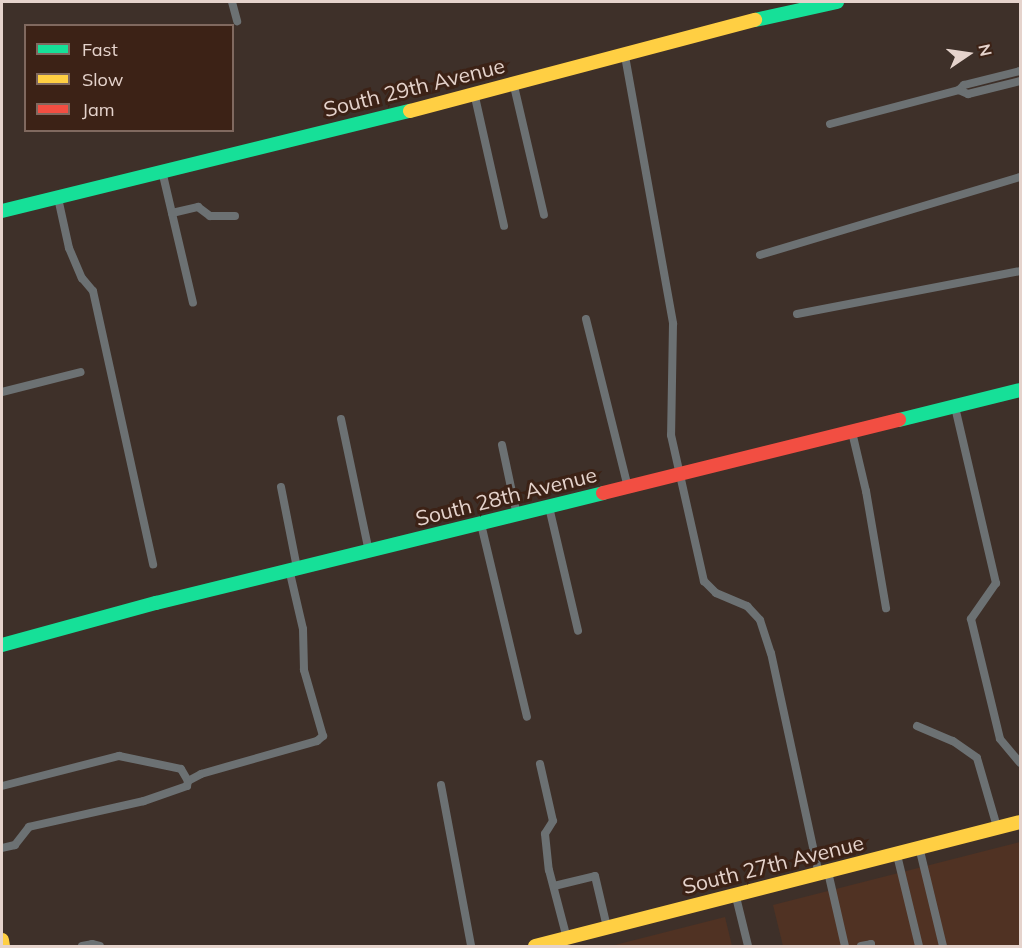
<!DOCTYPE html>
<html>
<head>
<meta charset="utf-8">
<style>
	body { margin:0 }
	#map { position:relative; width:1022px; height:948px; overflow:hidden; background:#3e3029; font-family:Mulish,sans-serif }
	div>[style] { position:absolute }
	.built>* { inset:0; background:#503223 }
	.lane>* { height:8px; margin:-4px; padding:0 4px; transform-origin:4px; border-radius:4px; background:#6c7173 }
	.fast>* { height:14px; margin:-7px; padding:0 7px; transform-origin:7px; border-radius:7px; background:#16e098 }
	.slow>* { height:14px; margin:-7px; padding:0 7px; transform-origin:7px; border-radius:7px; background:#ffcf43 }
	.jam>* { height:14px; margin:-7px; padding:0 7px; transform-origin:7px; border-radius:7px; background:#f24e42 }
	span { translate:-50% -50%; white-space:nowrap; text-align:center; line-height:1.15; -webkit-text-stroke:6px #3c2216; paint-order:stroke }
	.street-label { font-size:21px; color:#e5d3cc }
	.frame { position:absolute; inset:0; border:3px solid #e5d3cc; pointer-events:none }
	.legend { position:absolute; left:24px; top:24px; width:210px; height:108px; box-sizing:border-box; background:#3c2216; border:2px solid #80695f; margin:0; padding:8px 10px; list-style:none; font-size:18px; color:#e5d3cc }
	.legend li { display:flex; align-items:center; gap:12px; height:30px }
	.legend b { width:30px; border:2px solid #80695f }
	.north { position:absolute; left:938px; top:24px; width:60px; height:60px; -webkit-text-stroke:4px #3c2216; paint-order:stroke; rotate:77deg; font-size:16px; font-weight:700; line-height:24px; text-align:center; color:#e5d3cc }
	.north::after { content:''; display:block; margin:auto; width:21px; height:27px; background:#e5d3cc; clip-path:polygon(50% 0,100% 100%,50% 72%,0 100%) }
</style>
</head>
<body>
<div id="map">
	<div class="built">
		<div style="clip-path:polygon(1020px 842px,1020px 946px,783px 946px,773px 905px)"></div>
		<div style="clip-path:polygon(725px 917px,732px 946px,611px 946px)"></div>
	</div>
	<div class="lane">
		<div style="left:232px;top:2px;width:20px;rotate:75deg"></div>
		<div style="left:625px;top:56px;width:272px;rotate:79.8deg"></div>
		<div style="left:673px;top:324px;width:111px;rotate:91deg"></div>
		<div style="left:671px;top:435px;width:150px;rotate:77.3deg"></div>
		<div style="left:704px;top:581px;width:17px;rotate:45deg"></div>
		<div style="left:716px;top:593px;width:34px;rotate:23deg"></div>
		<div style="left:747px;top:606px;width:19px;rotate:47deg"></div>
		<div style="left:760px;top:620px;width:35px;rotate:72deg"></div>
		<div style="left:771px;top:653px;width:223px;rotate:77.8deg"></div>
		<div style="left:1020px;top:71px;width:58px;rotate:166deg"></div>
		<div style="left:964px;top:85px;width:7px;rotate:135deg"></div>
		<div style="left:959px;top:90px;width:10px;rotate:24deg"></div>
		<div style="left:968px;top:94px;width:54px;rotate:-14deg"></div>
		<div style="left:514px;top:86px;width:132px;rotate:76.9deg"></div>
		<div style="left:475px;top:97px;width:132px;rotate:77.3deg"></div>
		<div style="left:830px;top:124px;width:133px;rotate:-14.8deg"></div>
		<div style="left:163px;top:175px;width:131px;rotate:76.8deg"></div>
		<div style="left:58px;top:198px;width:51px;rotate:77.6deg"></div>
		<div style="left:69px;top:248px;width:33px;rotate:67deg"></div>
		<div style="left:82px;top:278px;width:17px;rotate:50deg"></div>
		<div style="left:93px;top:291px;width:280px;rotate:77.6deg"></div>
		<div style="left:172px;top:213px;width:27px;rotate:-13deg"></div>
		<div style="left:198px;top:207px;width:15px;rotate:37deg"></div>
		<div style="left:210px;top:216px;width:25px"></div>
		<div style="left:760px;top:255px;width:271px;rotate:-16.7deg"></div>
		<div style="left:797px;top:314px;width:227px;rotate:-10.9deg"></div>
		<div style="left:586px;top:319px;width:170px;rotate:76deg"></div>
		<div style="left:2px;top:392px;width:81px;rotate:-14.2deg"></div>
		<div style="left:955px;top:407px;width:181px;rotate:76.9deg"></div>
		<div style="left:996px;top:583px;width:44px;rotate:124.8deg"></div>
		<div style="left:971px;top:619px;width:123px;rotate:76.4deg"></div>
		<div style="left:1000px;top:739px;width:31px;rotate:50deg"></div>
		<div style="left:341px;top:419px;width:131px;rotate:78.1deg"></div>
		<div style="left:852px;top:432px;width:61px;rotate:76.7deg"></div>
		<div style="left:866px;top:491px;width:119px;rotate:80.3deg"></div>
		<div style="left:502px;top:445px;width:67px;rotate:78deg"></div>
		<div style="left:281px;top:487px;width:83px;rotate:78.8deg"></div>
		<div style="left:549px;top:507px;width:127px;rotate:76.8deg"></div>
		<div style="left:481px;top:524px;width:198px;rotate:76.6deg"></div>
		<div style="left:917px;top:726px;width:39px;rotate:23deg"></div>
		<div style="left:953px;top:741px;width:29px;rotate:35deg"></div>
		<div style="left:977px;top:758px;width:72px;rotate:73.8deg"></div>
		<div style="left:540px;top:764px;width:58px;rotate:77.2deg"></div>
		<div style="left:553px;top:821px;width:15px;rotate:122deg"></div>
		<div style="left:545px;top:834px;width:36px;rotate:84deg"></div>
		<div style="left:549px;top:870px;width:67px;rotate:75.3deg"></div>
		<div style="left:188px;top:781px;width:15px;rotate:-28deg"></div>
		<div style="left:201px;top:774px;width:121px;rotate:-15.9deg"></div>
		<div style="left:317px;top:741px;width:8px;rotate:-40deg"></div>
		<div style="left:323px;top:736px;width:69px;rotate:-106.1deg"></div>
		<div style="left:304px;top:670px;width:41px;rotate:-91.4deg"></div>
		<div style="left:303px;top:629px;width:57px;rotate:-103.1deg"></div>
		<div style="left:441px;top:785px;width:164px;rotate:79.4deg"></div>
		<div style="left:2px;top:786px;width:121px;rotate:-14.4deg"></div>
		<div style="left:119px;top:756px;width:63px;rotate:11.8deg"></div>
		<div style="left:181px;top:769px;width:14px;rotate:60deg"></div>
		<div style="left:188px;top:781px;width:5px;rotate:101deg"></div>
		<div style="left:187px;top:786px;width:46px;rotate:160.8deg"></div>
		<div style="left:144px;top:801px;width:118px;rotate:167.3deg"></div>
		<div style="left:29px;top:827px;width:23px;rotate:128deg"></div>
		<div style="left:15px;top:845px;width:13px;rotate:167deg"></div>
		<div style="left:920px;top:851px;width:98px;rotate:76.4deg"></div>
		<div style="left:897px;top:855px;width:94px;rotate:76.4deg"></div>
		<div style="left:828px;top:872px;width:76px;rotate:77.1deg"></div>
		<div style="left:554px;top:886px;width:42px;rotate:-13.7deg"></div>
		<div style="left:595px;top:876px;width:52px;rotate:76.8deg"></div>
		<div style="left:736px;top:897px;width:50px;rotate:76.2deg"></div>
		<div style="left:82px;top:946px;width:10px;rotate:-11deg"></div>
		<div style="left:92px;top:944px;width:8px;rotate:14deg"></div>
		<div style="left:861px;top:946px;width:10px;rotate:-11deg"></div>
		<div style="left:871px;top:944px;width:2px;rotate:90deg"></div>
	</div>
	<div class="fast">
		<div style="left:755px;top:20px;width:84px;rotate:-12.4deg"></div>
		<div style="left:2px;top:211px;width:420px;rotate:-13.8deg"></div>
		<div style="left:899px;top:420px;width:125px;rotate:-13.9deg"></div>
		<div style="left:2px;top:645px;width:160px;rotate:-15.3deg"></div>
		<div style="left:156px;top:603px;width:460px;rotate:-13.8deg"></div>
	</div>
	<div class="slow">
		<div style="left:410px;top:111px;width:357px;rotate:-14.8deg"></div>
		<div style="left:2px;top:940px;width:6px;rotate:81deg"></div>
		<div style="left:535px;top:946px;width:501px;rotate:-14.34deg"></div>
	</div>
	<div class="jam">
		<div style="left:603px;top:493px;width:305px;rotate:-13.9deg"></div>
	</div>
	<div class="street-label">
		<span style="left:414px;top:87px;rotate:-14deg">South 29th Avenue</span>
		<span style="left:506px;top:496px;rotate:-14deg">South 28th Avenue</span>
		<span style="left:773px;top:864px;rotate:-14deg">South 27th Avenue</span>
	</div>
	<div class="frame"></div>
	<ul class="legend">
	<li><b style="height:8px;background:#16e098"></b>Fast</li>
	<li><b style="height:8px;background:#ffcf43"></b>Slow</li>
	<li><b style="height:8px;background:#f24e42"></b>Jam</li>
	</ul>
	<div class="north">N</div>
</div>
</body>
</html>
